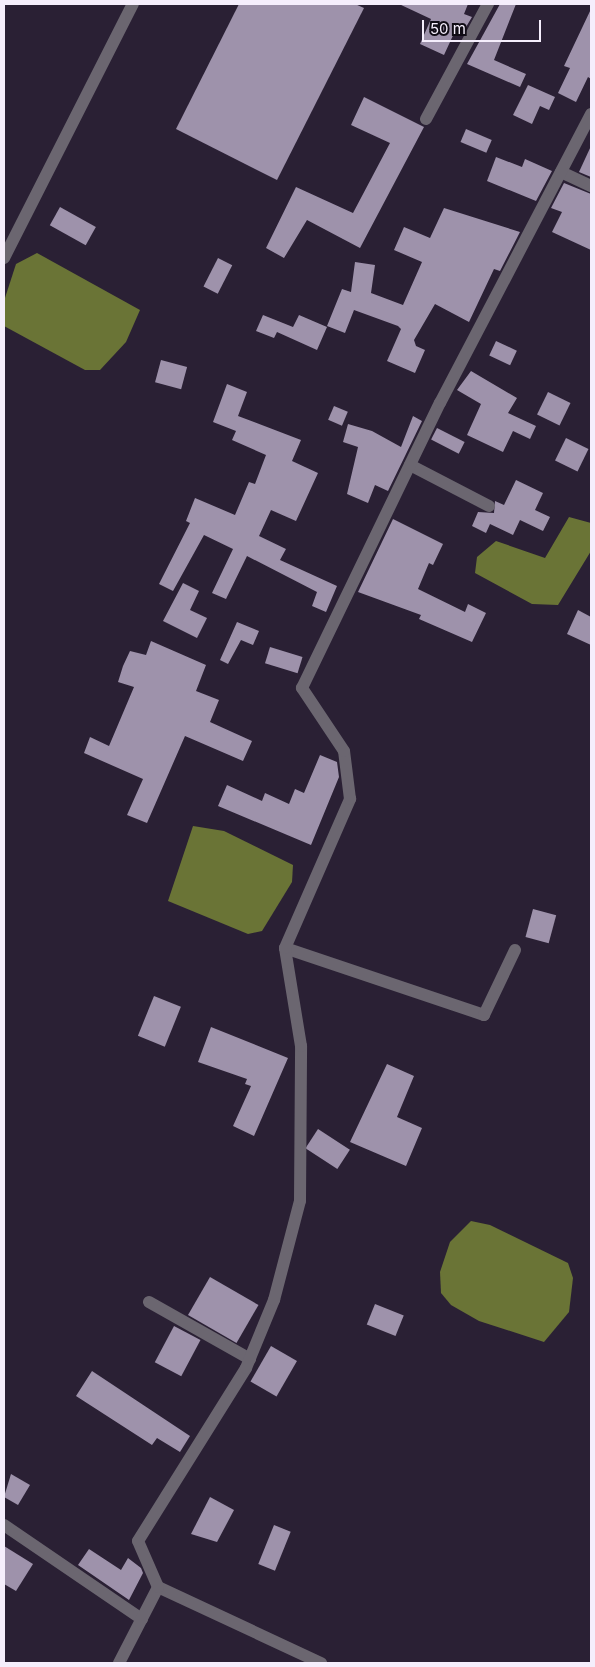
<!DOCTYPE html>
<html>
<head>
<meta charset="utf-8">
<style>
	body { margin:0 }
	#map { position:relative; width:595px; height:1667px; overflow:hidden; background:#2a2034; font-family:Inter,sans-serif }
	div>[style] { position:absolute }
	.water>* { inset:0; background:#6a7436 }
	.building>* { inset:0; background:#9e92ab; transform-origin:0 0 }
	.street>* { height:12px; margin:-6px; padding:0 6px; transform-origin:6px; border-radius:6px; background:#6b6670 }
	span { translate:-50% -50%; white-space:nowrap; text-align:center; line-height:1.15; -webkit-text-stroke:5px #100c15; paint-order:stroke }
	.frame { position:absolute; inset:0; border:5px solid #f5eefc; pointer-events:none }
	.scale { position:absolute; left:422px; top:20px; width:119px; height:22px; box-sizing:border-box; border:2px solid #f5eefc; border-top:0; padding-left:6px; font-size:15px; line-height:18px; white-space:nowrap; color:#f5eefc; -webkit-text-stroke:4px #100c15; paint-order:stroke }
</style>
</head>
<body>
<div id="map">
	<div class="water">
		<div style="clip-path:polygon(37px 253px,140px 310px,126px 342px,100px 370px,85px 370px,4px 326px,4px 301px,16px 264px)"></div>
		<div style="clip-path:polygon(569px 517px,591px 523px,591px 551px,558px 605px,532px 604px,475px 573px,477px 557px,496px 541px,545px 558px)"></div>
		<div style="clip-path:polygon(193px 826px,224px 831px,293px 865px,292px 882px,262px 931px,248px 934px,168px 901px)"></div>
		<div style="clip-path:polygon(471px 1221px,490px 1225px,568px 1263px,573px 1278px,569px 1312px,544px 1342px,479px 1321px,451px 1305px,441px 1293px,440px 1272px,450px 1242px)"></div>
	</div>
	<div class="building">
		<div style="clip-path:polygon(239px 4px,355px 4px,364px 8px,277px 180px,176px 129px)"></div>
		<div style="clip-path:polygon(399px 4px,468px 4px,464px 14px,472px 17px,463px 32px,456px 29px,444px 55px,420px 44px,431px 19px)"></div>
		<div style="clip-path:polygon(500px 4px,516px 4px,494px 60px,526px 74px,520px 87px,467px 64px)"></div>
		<div style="clip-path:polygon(591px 9px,591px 79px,588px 77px,576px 102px,558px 93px,570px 68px,564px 66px)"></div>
		<div style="clip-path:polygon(528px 85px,555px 97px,549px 110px,540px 106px,532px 124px,513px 115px)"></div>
		<div style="clip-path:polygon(364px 97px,424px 127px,360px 248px,307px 220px,284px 258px,266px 248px,296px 187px,353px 213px,390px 143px,351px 125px)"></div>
		<div style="left:466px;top:129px;width:28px;height:14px;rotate:23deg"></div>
		<div style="clip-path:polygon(591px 146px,591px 177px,579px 172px)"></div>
		<div style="clip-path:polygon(496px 157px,522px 167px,525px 159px,552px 171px,536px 201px,487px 181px)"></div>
		<div style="clip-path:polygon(564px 183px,591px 194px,591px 250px,552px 232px,562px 212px,551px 208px)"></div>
		<div style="left:60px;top:207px;width:41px;height:21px;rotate:29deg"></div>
		<div style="clip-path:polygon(444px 208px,520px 232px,500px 271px,494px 269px,469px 322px,435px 304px,414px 340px,416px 346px,425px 350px,415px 373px,387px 361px,401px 329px,398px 326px,354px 310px,345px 333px,327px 326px,342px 289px,351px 292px,355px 262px,375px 265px,371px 293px,403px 305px,422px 262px,394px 250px,404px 227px,430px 238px)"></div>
		<div style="left:218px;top:258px;width:16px;height:32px;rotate:27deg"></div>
		<div style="clip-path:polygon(263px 315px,293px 327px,299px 315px,327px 327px,317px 350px,277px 332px,274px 338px,256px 331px)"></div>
		<div style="left:496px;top:341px;width:23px;height:16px;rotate:25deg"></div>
		<div style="left:161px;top:360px;width:27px;height:23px;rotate:15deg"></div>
		<div style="clip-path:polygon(471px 371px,517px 398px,508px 413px,536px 426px,530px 439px,513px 431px,503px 452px,467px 435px,481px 404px,457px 390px)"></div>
		<div style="clip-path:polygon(227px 384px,247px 392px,238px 416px,301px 440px,292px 461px,318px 473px,296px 521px,271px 510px,259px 536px,286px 549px,280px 560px,337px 586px,326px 612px,312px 606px,317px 592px,247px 556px,226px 599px,212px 593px,233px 549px,204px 535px,173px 591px,159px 584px,190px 523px,186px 521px,195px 498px,235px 515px,249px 482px,255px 484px,266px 455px,232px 440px,236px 431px,213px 422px)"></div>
		<div style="left:548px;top:392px;width:25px;height:25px;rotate:26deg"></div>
		<div style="left:334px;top:406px;width:15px;height:15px;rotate:23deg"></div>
		<div style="clip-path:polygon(413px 416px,422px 421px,388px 491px,375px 485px,368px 503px,347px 494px,358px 447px,343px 442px,348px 424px,372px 431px,401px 447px)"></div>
		<div style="left:437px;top:428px;width:31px;height:13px;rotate:27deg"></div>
		<div style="left:566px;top:438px;width:25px;height:25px;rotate:26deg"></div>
		<div style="clip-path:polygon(516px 480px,543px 493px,535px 510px,550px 517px,543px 531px,520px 520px,513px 535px,490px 524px,486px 533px,472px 526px,478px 512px,494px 513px,495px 501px,504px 505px)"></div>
		<div style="clip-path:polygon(393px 519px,443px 544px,433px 565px,429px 563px,418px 589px,465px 612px,468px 604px,486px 613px,472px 642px,419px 619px,421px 615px,358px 592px)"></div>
		<div style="clip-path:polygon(183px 583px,199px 591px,190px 610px,207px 618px,197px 638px,163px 621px)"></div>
		<div style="clip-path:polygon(578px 610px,591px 617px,591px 645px,567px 634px)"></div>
		<div style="clip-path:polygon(237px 622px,259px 631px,253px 645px,241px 640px,228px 664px,220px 660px)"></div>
		<div style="clip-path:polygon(151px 641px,206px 665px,196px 691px,219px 700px,210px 722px,252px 741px,243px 761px,185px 736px,147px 823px,127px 815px,143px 779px,84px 753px,90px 737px,109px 746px,134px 687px,118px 682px,123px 666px,130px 651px,146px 655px)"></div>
		<div style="left:270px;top:647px;width:34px;height:17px;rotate:17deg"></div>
		<div style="clip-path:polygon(320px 755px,337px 762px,339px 777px,311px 845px,218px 806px,227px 785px,262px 801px,265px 793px,289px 804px,295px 789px,304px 793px)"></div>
		<div style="left:533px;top:909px;width:24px;height:29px;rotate:15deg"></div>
		<div style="left:154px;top:996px;width:29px;height:43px;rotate:22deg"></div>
		<div style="clip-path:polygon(211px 1027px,288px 1058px,254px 1136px,233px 1126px,251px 1086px,245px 1084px,247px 1079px,198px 1062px)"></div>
		<div style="clip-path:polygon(387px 1064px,414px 1076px,397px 1117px,422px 1128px,406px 1166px,350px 1142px)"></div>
		<div style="left:318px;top:1129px;width:38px;height:23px;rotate:33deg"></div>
		<div style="left:210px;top:1277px;width:56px;height:44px;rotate:30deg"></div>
		<div style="left:375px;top:1304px;width:31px;height:22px;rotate:22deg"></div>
		<div style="left:174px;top:1326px;width:30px;height:41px;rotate:28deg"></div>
		<div style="left:271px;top:1346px;width:30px;height:41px;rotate:30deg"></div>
		<div style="clip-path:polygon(92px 1371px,190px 1436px,180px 1452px,157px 1438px,152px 1445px,76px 1396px)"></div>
		<div style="clip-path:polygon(11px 1474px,30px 1485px,18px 1505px,4px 1497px)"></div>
		<div style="clip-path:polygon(210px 1497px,234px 1510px,217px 1542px,191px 1534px)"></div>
		<div style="left:274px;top:1525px;width:18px;height:42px;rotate:22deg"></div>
		<div style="clip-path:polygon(4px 1546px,33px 1564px,16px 1591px,4px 1584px)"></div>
		<div style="clip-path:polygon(89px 1549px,121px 1570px,128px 1558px,141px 1568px,143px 1573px,129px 1600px,78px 1565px)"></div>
	</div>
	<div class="street">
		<div style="left:426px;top:119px;width:131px;rotate:-61.7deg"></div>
		<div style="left:561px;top:172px;width:33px;rotate:25deg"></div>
		<div style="left:4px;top:258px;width:285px;rotate:-63.1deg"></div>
		<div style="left:410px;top:465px;width:89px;rotate:27.4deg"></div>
		<div style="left:285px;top:948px;width:210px;rotate:18.6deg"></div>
		<div style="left:484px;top:1015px;width:72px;rotate:-64.5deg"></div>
		<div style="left:149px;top:1302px;width:116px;rotate:29.4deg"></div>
		<div style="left:4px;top:1525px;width:167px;rotate:34.3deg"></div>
		<div style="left:158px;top:1587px;width:180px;rotate:25deg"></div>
		<div style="left:119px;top:1663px;width:85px;rotate:-62.8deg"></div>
		<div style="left:158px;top:1587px;width:50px;rotate:-113.5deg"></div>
		<div style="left:138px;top:1541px;width:204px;rotate:-58deg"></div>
		<div style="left:246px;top:1368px;width:74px;rotate:-67.6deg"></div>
		<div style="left:274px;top:1300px;width:102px;rotate:-75.3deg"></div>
		<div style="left:300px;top:1201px;width:155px;rotate:-89.6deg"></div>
		<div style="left:301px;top:1046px;width:99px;rotate:-99.3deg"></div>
		<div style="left:285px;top:948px;width:163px;rotate:-66.4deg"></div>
		<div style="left:350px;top:799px;width:48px;rotate:-97.1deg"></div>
		<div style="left:344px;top:751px;width:76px;rotate:-123.7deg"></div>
		<div style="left:302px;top:688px;width:317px;rotate:-64.2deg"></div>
		<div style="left:440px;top:403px;width:326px;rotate:-62.4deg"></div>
	</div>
	<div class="frame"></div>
	<div class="scale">50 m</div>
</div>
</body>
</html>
